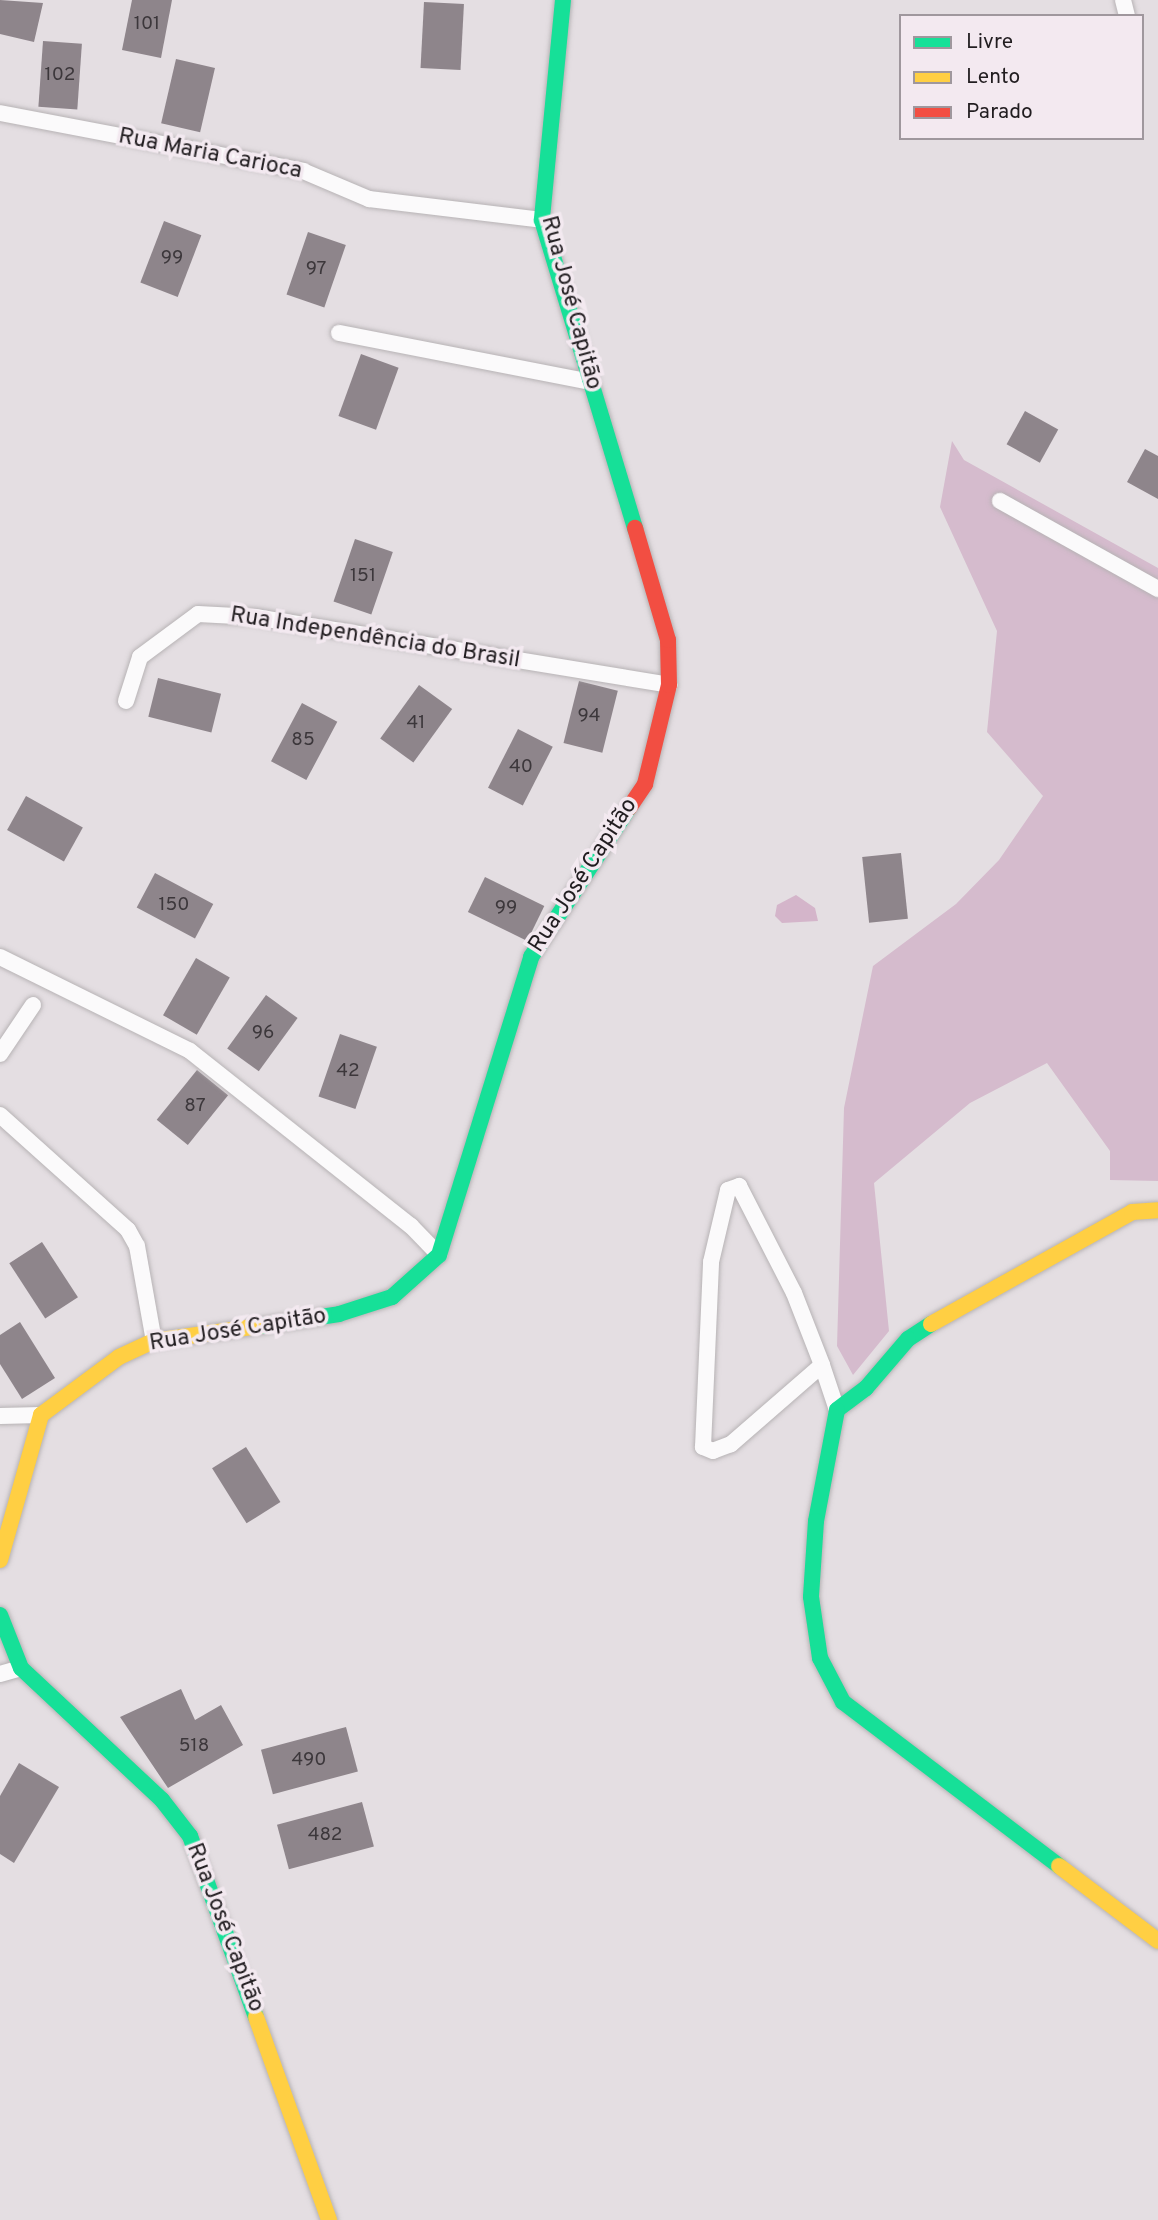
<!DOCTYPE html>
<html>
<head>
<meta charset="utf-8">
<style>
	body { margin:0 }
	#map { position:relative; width:1158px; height:2220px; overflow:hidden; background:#e4dee2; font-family:Overpass,sans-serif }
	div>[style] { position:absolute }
	.forest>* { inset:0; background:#d5bbcd }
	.water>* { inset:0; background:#d4b5ca }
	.building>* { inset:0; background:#8e858b; transform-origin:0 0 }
	.roads { filter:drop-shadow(0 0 2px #b7b3b5) drop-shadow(0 0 2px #b7b3b5) }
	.street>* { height:16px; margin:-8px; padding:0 8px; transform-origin:8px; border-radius:8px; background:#fbfafb }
	.fast>* { height:16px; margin:-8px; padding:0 8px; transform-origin:8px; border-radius:8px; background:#16e098 }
	.slow>* { height:16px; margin:-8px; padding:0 8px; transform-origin:8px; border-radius:8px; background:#ffcf43 }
	.jam>* { height:16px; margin:-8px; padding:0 8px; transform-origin:8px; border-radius:8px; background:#f24e42 }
	span { translate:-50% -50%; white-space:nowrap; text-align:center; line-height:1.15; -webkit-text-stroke:7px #f3e9f0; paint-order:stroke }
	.number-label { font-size:19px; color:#3c373b }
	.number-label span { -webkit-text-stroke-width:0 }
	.street-label { font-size:23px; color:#211d20 }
	.legend { position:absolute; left:899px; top:14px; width:245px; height:126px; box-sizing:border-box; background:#f3e9f0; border:2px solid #9f979d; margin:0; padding:9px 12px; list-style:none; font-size:21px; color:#211d20 }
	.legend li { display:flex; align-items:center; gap:14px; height:35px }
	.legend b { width:35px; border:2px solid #9f979d }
</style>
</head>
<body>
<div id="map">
	<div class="forest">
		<div style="clip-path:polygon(952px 441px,964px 460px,1158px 568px,1158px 1181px,1110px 1180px,1110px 1151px,1047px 1063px,970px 1103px,874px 1183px,889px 1331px,853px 1375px,837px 1346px,844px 1108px,873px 966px,956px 904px,999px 860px,1043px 796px,987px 732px,997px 631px,940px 507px)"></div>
	</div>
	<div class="water">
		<div style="clip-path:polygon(796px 895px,815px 908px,818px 921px,782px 923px,775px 916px,777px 905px)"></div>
	</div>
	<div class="building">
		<div style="clip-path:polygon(0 0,43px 3px,34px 42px,0 34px)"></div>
		<div style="clip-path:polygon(132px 0,172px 0,161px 58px,122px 50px)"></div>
		<div style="left:424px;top:2px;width:40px;height:66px;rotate:3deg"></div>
		<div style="left:43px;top:41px;width:39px;height:66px;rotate:4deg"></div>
		<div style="left:176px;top:59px;width:40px;height:66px;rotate:13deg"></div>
		<div style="left:164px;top:221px;width:40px;height:66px;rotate:21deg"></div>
		<div style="left:308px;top:232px;width:40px;height:66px;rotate:19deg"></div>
		<div style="left:361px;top:354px;width:40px;height:66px;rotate:20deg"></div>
		<div style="left:1025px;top:411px;width:38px;height:38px;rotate:29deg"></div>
		<div style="clip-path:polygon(1145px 449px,1158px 456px,1158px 499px,1127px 482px)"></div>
		<div style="left:355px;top:539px;width:40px;height:66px;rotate:19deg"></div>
		<div style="left:158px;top:678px;width:65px;height:40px;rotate:14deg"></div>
		<div style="left:579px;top:681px;width:40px;height:64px;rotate:14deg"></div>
		<div style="left:419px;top:685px;width:41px;height:66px;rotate:36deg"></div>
		<div style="left:302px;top:703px;width:40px;height:66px;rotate:28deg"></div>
		<div style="left:518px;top:729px;width:39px;height:66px;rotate:27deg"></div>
		<div style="left:26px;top:796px;width:65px;height:39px;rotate:29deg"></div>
		<div style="left:901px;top:853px;width:66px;height:39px;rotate:84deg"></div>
		<div style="left:155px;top:873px;width:66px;height:39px;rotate:28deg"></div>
		<div style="left:485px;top:877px;width:66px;height:39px;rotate:26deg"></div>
		<div style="left:196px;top:958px;width:39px;height:66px;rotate:30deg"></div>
		<div style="left:266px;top:995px;width:39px;height:66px;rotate:36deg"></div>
		<div style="left:340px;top:1034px;width:39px;height:66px;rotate:19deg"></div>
		<div style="left:197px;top:1070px;width:40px;height:64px;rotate:39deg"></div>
		<div style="left:42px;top:1242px;width:66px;height:39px;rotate:57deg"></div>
		<div style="clip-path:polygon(20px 1322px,55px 1378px,22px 1399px,0 1364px,0 1335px)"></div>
		<div style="left:246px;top:1447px;width:65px;height:40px;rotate:58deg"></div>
		<div style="clip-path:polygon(181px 1689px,195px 1720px,221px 1705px,243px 1745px,168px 1788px,120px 1717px)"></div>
		<div style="left:346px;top:1727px;width:46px;height:88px;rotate:75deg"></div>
		<div style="clip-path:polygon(19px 1763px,59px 1787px,14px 1863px,0 1854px,0 1796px)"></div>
		<div style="left:362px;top:1802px;width:46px;height:88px;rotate:75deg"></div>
	</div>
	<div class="roads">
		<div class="street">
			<div style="left:1123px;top:0;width:16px;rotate:76deg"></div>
			<div style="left:0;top:113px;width:309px;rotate:10.8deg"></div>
			<div style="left:303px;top:171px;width:72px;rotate:23deg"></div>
			<div style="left:369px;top:199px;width:174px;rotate:6.9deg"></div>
			<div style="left:339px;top:333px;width:257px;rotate:11deg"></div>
			<div style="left:1000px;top:501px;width:181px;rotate:29.1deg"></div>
			<div style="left:126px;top:701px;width:46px;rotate:-72.3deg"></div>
			<div style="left:140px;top:657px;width:72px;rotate:-36.6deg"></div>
			<div style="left:198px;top:614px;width:57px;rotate:3deg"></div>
			<div style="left:255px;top:617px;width:420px;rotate:9.3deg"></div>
			<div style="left:0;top:957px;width:212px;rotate:26.3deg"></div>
			<div style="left:190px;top:1051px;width:282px;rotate:38.4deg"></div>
			<div style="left:411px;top:1226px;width:40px;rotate:46deg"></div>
			<div style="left:0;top:1054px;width:59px;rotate:-56deg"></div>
			<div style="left:0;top:1115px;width:172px;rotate:41.9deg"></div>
			<div style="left:128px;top:1230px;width:18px;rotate:61deg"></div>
			<div style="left:137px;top:1246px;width:97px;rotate:79.9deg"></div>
			<div style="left:822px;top:1365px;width:121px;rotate:139deg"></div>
			<div style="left:731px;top:1444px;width:19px;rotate:159deg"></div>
			<div style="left:713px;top:1451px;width:11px;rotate:-158deg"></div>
			<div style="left:703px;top:1447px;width:185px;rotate:-87.5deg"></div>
			<div style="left:711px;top:1262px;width:74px;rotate:-76.7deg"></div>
			<div style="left:728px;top:1190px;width:12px;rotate:-20deg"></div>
			<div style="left:739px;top:1186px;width:120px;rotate:62.8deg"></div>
			<div style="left:794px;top:1293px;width:77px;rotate:68.7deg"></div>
			<div style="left:822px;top:1365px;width:47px;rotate:71.6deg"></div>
			<div style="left:0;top:1416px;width:41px;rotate:-1.4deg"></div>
			<div style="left:0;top:1674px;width:22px;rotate:-16deg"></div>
		</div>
		<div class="fast">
			<div style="left:563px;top:0;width:221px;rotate:95.5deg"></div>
			<div style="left:542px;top:220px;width:322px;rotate:73.2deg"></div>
			<div style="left:931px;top:1324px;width:27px;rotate:147deg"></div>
			<div style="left:908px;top:1339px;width:65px;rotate:130.6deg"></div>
			<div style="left:866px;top:1388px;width:36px;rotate:143deg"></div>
			<div style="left:837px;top:1410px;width:113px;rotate:100.7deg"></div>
			<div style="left:816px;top:1521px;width:76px;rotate:93.8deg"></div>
			<div style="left:811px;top:1597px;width:62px;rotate:81.6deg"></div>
			<div style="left:820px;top:1658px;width:50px;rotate:62.4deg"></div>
			<div style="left:843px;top:1702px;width:271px;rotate:37.2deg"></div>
			<div style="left:260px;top:1326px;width:80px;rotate:-8.6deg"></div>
			<div style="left:339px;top:1314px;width:56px;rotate:-17.8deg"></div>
			<div style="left:392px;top:1297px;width:63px;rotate:-41.8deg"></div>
			<div style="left:439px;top:1255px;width:312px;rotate:-72.8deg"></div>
			<div style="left:531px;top:957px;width:178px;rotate:-56.7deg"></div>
			<div style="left:0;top:1615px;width:57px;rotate:68.4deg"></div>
			<div style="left:21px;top:1668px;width:193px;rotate:43.1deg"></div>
			<div style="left:162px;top:1800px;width:46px;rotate:52.1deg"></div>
			<div style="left:190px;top:1836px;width:193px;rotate:70deg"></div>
		</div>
		<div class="slow">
			<div style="left:931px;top:1324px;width:230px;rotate:-29.1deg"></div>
			<div style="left:1132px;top:1212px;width:26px;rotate:-4deg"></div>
			<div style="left:0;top:1560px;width:151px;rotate:-74.2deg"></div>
			<div style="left:41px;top:1415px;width:97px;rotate:-36.6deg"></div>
			<div style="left:119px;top:1357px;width:38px;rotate:-25deg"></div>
			<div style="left:154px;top:1341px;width:107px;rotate:-8.1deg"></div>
			<div style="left:1059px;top:1866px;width:124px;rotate:37.1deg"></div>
			<div style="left:256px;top:2017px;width:216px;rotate:70.2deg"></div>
		</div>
		<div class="jam">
			<div style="left:629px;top:808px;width:29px;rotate:-56deg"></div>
			<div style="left:645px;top:784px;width:102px;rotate:-76.4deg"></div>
			<div style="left:669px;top:685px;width:45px;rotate:-91.3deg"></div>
			<div style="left:668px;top:640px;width:117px;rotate:-106.4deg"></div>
		</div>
	</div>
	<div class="number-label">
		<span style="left:147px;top:25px">101</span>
		<span style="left:60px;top:76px">102</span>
		<span style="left:172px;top:259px">99</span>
		<span style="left:316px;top:270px">97</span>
		<span style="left:363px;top:577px">151</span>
		<span style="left:589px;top:717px">94</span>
		<span style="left:416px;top:724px">41</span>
		<span style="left:303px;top:741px">85</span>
		<span style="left:521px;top:768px">40</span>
		<span style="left:174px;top:906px">150</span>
		<span style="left:506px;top:909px">99</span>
		<span style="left:263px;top:1034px">96</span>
		<span style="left:348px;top:1072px">42</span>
		<span style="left:195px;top:1107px">87</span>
		<span style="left:194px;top:1747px">518</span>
		<span style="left:309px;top:1761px">490</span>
		<span style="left:325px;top:1836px">482</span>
	</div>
	<div class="street-label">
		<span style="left:210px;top:155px;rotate:11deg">Rua Maria Carioca</span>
		<span style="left:570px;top:303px;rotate:75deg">Rua José Capitão</span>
		<span style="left:375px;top:639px;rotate:9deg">Rua Independência do Brasil</span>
		<span style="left:584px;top:876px;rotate:-57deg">Rua José Capitão</span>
		<span style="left:238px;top:1331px;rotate:-9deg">Rua José Capitão</span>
		<span style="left:224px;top:1928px;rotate:69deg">Rua José Capitão</span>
	</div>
	<ul class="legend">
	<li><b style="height:9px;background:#16e098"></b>Livre</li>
	<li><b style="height:9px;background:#ffcf43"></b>Lento</li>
	<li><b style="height:9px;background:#f24e42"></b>Parado</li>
	</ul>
</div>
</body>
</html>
